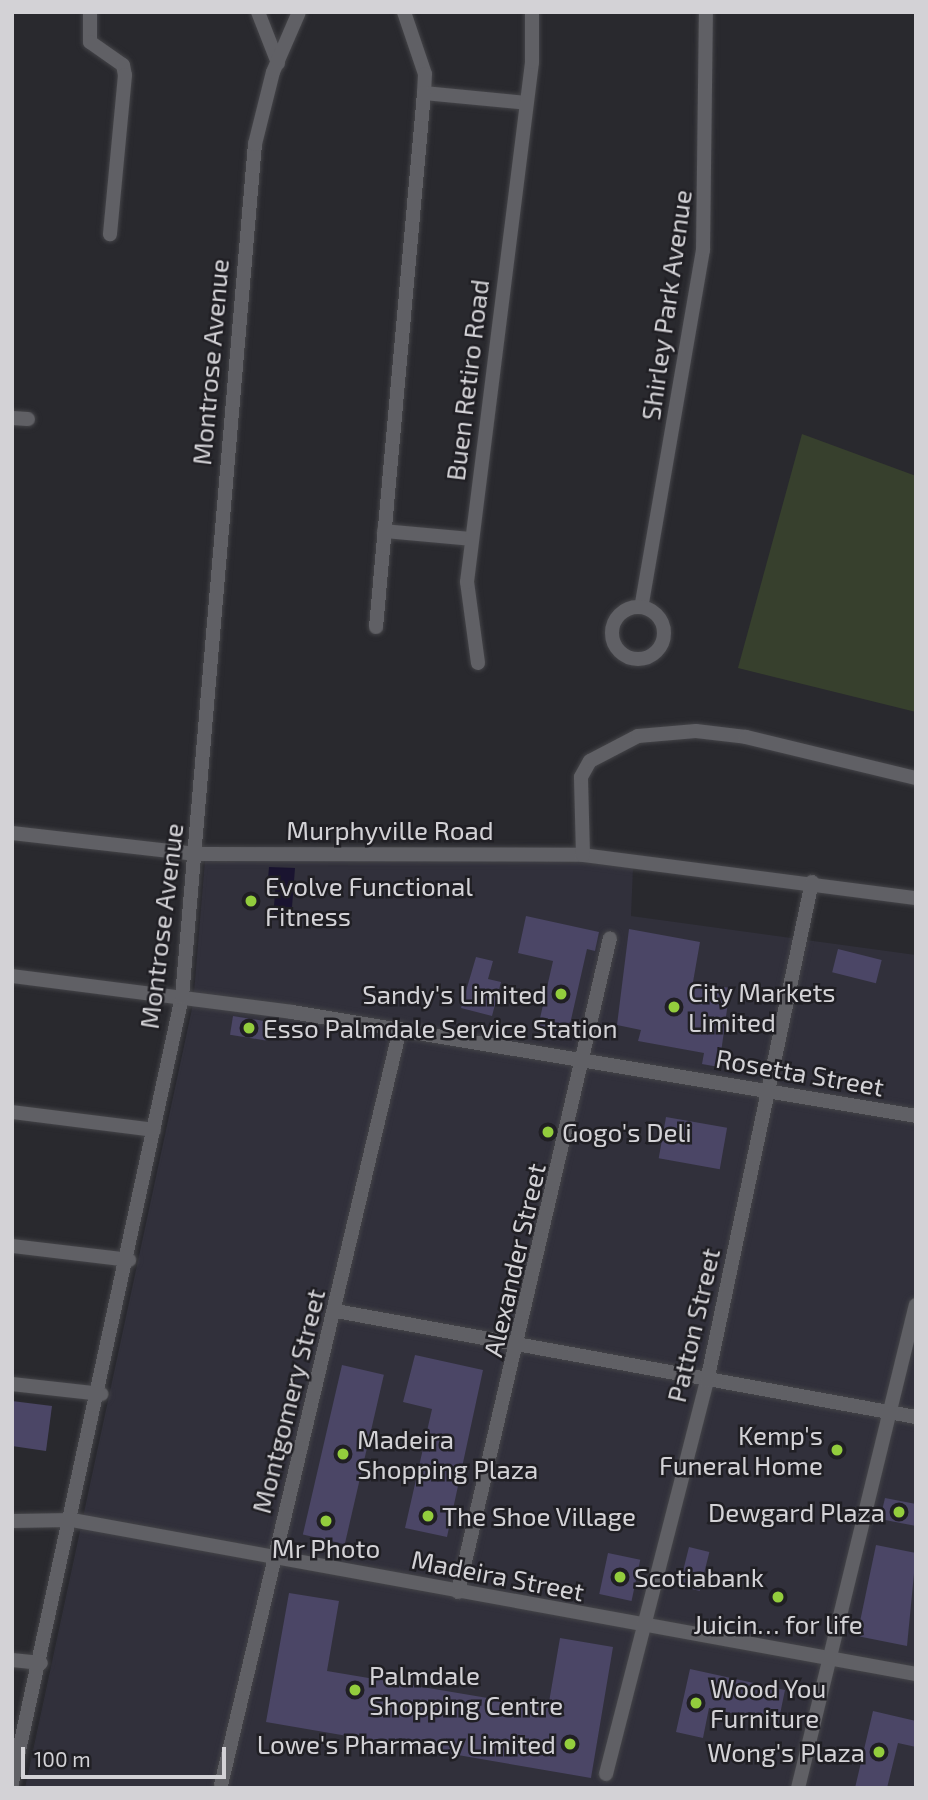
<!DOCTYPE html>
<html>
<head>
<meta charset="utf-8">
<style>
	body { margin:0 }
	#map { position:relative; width:928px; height:1800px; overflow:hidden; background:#29292e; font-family:"Exo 2",sans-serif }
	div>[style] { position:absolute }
	.built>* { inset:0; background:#31303b }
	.green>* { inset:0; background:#37402d }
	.water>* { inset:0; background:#1a1430 }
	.building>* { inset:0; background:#4b4666; transform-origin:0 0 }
	.roads { filter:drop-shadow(0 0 2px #444448) drop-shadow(0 0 2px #444448) }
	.minor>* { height:14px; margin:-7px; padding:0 7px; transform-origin:7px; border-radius:7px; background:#606065 }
	.minor>.ring { margin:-7px; padding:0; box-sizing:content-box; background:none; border:14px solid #606065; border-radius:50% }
	.dots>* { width:19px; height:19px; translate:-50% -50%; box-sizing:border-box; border:4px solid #201f24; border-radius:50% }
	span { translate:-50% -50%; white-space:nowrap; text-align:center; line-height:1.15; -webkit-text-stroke:5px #201f24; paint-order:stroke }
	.street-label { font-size:26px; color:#d3d2d6 }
	.poi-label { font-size:26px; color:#d3d2d6 }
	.left { translate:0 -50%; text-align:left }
	.right { translate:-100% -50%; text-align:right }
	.frame { position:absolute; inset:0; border:14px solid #d3d2d6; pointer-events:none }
	.scale { position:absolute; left:21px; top:1747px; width:205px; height:32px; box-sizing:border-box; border:4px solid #d3d2d6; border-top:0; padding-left:9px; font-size:21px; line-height:24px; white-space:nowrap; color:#d3d2d6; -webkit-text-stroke:5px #201f24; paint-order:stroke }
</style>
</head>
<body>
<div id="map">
	<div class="built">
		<div style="clip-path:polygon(205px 860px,569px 860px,633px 868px,631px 916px,916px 955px,916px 1788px,25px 1788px,193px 1004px)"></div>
	</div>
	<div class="green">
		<div style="clip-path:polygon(802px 434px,916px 476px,916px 712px,738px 668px)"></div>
	</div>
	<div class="water">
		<div style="clip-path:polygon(269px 867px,295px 868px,291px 920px,273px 919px,276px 880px,268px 879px)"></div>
	</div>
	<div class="building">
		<div style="clip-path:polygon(526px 916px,599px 932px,595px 951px,587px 949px,568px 1033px,538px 1027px,553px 961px,518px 953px)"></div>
		<div style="clip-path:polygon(629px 929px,700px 942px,693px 982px,730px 988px,719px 1067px,702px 1064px,704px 1053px,638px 1041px,641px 1030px,617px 1025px)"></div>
		<div style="left:838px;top:949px;width:45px;height:24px;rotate:14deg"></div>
		<div style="clip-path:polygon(476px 957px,493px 961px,488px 979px,501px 982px,492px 1016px,461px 1008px)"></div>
		<div style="left:233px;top:1016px;width:36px;height:19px;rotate:9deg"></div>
		<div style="left:666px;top:1117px;width:62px;height:42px;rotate:10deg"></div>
		<div style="clip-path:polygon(415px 1355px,483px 1370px,447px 1537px,405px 1528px,432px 1409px,403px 1402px)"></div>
		<div style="left:342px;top:1365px;width:43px;height:174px;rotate:13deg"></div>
		<div style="clip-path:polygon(12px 1401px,52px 1406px,46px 1451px,12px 1446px)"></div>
		<div style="clip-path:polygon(885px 1498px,916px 1504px,916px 1526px,880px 1519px)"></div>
		<div style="clip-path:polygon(876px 1545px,916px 1553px,907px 1646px,857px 1636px)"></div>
		<div style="left:689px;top:1547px;width:21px;height:40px;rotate:14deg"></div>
		<div style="left:608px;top:1553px;width:33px;height:42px;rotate:12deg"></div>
		<div style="clip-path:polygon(289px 1593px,339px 1601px,327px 1671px,548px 1708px,560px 1638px,613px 1647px,591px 1778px,266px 1722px)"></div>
		<div style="clip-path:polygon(690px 1669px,785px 1690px,778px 1724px,709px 1708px,703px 1738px,676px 1732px)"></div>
		<div style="clip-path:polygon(873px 1711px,916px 1721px,916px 1747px,898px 1743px,887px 1788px,855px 1788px)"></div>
	</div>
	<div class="roads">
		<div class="minor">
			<div style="left:90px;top:12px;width:30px;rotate:90deg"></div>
			<div style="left:90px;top:42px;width:40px;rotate:34.9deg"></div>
			<div style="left:123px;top:65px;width:10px;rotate:79deg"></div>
			<div style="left:125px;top:75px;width:160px;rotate:95.4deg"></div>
			<div style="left:258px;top:12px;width:55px;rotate:68.6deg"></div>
			<div style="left:404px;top:12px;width:65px;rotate:71.3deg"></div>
			<div style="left:425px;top:74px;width:19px;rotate:93deg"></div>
			<div style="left:424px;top:93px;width:103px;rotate:5.5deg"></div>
			<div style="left:12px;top:418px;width:16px;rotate:4deg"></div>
			<div style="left:384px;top:531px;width:88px;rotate:5.2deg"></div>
			<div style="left:642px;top:603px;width:358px;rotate:-80.2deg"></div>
			<div style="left:703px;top:250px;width:238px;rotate:-89.3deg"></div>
			<div class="ring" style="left:612px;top:607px;width:38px;height:38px"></div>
			<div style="left:376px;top:627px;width:536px;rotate:-84.86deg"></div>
			<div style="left:478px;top:663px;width:82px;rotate:-97.7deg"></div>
			<div style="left:467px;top:582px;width:524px;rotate:-82.87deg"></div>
			<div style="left:532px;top:62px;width:50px;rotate:-90deg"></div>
			<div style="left:12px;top:833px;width:185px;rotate:6.5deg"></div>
			<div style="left:196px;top:854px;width:387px;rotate:0.1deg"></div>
			<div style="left:583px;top:855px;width:336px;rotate:7.4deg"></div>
			<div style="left:583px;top:855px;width:78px;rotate:-91.5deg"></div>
			<div style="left:581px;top:777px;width:18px;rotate:-61deg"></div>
			<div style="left:590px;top:761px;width:54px;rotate:-27.5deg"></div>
			<div style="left:638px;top:736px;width:58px;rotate:-4.9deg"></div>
			<div style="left:696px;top:731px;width:50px;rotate:6.8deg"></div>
			<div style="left:746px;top:737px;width:175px;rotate:13.6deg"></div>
			<div style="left:12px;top:976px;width:282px;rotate:7.3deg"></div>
			<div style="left:292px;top:1012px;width:633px;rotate:9.46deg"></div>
			<div style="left:12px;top:1112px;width:143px;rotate:7.2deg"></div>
			<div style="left:12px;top:1246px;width:118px;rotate:6.8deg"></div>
			<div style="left:336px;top:1311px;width:590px;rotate:10.36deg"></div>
			<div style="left:12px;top:1384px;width:90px;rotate:6.4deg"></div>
			<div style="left:12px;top:1521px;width:60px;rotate:-1deg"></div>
			<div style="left:72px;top:1520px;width:858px;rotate:10.34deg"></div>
			<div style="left:458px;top:1592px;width:671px;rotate:-76.92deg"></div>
			<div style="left:12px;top:1660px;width:29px;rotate:6deg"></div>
			<div style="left:606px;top:1774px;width:406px;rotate:-75.6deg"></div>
			<div style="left:707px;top:1381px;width:510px;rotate:-78.12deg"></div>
			<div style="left:12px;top:1783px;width:804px;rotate:-77.8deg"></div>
			<div style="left:182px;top:997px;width:856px;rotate:-85.11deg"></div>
			<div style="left:255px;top:144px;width:74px;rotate:-76deg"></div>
			<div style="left:273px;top:72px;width:65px;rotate:-66.6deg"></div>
			<div style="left:221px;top:1785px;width:777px;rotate:-76.68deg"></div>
			<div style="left:798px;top:1788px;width:497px;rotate:-76.3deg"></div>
		</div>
	</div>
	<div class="dots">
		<div style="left:251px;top:901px;background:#93cd3d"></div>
		<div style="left:561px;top:994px;background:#93cd3d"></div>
		<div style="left:674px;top:1007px;background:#93cd3d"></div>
		<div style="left:249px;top:1028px;background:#93cd3d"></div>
		<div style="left:548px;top:1132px;background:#93cd3d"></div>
		<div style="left:837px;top:1450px;background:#93cd3d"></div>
		<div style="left:343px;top:1454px;background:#93cd3d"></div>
		<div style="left:899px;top:1512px;background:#93cd3d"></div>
		<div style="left:428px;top:1516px;background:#93cd3d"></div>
		<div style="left:326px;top:1521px;background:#93cd3d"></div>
		<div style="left:620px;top:1577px;background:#93cd3d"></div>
		<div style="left:778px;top:1597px;background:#93cd3d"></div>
		<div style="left:355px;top:1690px;background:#93cd3d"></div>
		<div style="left:696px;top:1703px;background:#93cd3d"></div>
		<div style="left:570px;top:1744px;background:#93cd3d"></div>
		<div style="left:879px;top:1752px;background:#93cd3d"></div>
	</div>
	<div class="street-label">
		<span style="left:666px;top:305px;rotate:-82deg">Shirley Park Avenue</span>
		<span style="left:210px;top:362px;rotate:-85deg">Montrose Avenue</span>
		<span style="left:467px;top:380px;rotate:-83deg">Buen Retiro Road</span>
		<span style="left:390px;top:830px">Murphyville Road</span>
		<span style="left:161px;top:926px;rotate:-83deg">Montrose Avenue</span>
		<span style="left:800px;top:1072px;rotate:10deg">Rosetta Street</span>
		<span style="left:514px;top:1260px;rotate:-77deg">Alexander Street</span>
		<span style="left:693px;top:1325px;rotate:-77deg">Patton Street</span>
		<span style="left:288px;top:1401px;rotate:-76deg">Montgomery Street</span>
		<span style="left:498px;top:1575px;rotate:11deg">Madeira Street</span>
	</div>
	<div class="poi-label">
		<span class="left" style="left:265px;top:901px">Evolve Functional<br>Fitness</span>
		<span class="left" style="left:688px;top:1007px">City Markets<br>Limited</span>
		<span class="right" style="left:547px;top:994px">Sandy's Limited</span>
		<span class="left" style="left:263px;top:1028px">Esso Palmdale Service Station</span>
		<span class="left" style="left:562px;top:1132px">Gogo's Deli</span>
		<span class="right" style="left:823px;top:1450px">Kemp's<br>Funeral Home</span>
		<span class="left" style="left:357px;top:1454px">Madeira<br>Shopping Plaza</span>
		<span class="right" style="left:885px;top:1512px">Dewgard Plaza</span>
		<span class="left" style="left:442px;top:1516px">The Shoe Village</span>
		<span style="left:326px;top:1548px">Mr Photo</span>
		<span class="left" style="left:634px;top:1577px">Scotiabank</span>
		<span style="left:778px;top:1624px">Juicin… for life</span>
		<span class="left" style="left:369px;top:1690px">Palmdale<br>Shopping Centre</span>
		<span class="left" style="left:710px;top:1703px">Wood You<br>Furniture</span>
		<span class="right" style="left:556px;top:1744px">Lowe's Pharmacy Limited</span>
		<span class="right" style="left:865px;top:1752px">Wong's Plaza</span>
	</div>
	<div class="frame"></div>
	<div class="scale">100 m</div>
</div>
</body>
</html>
